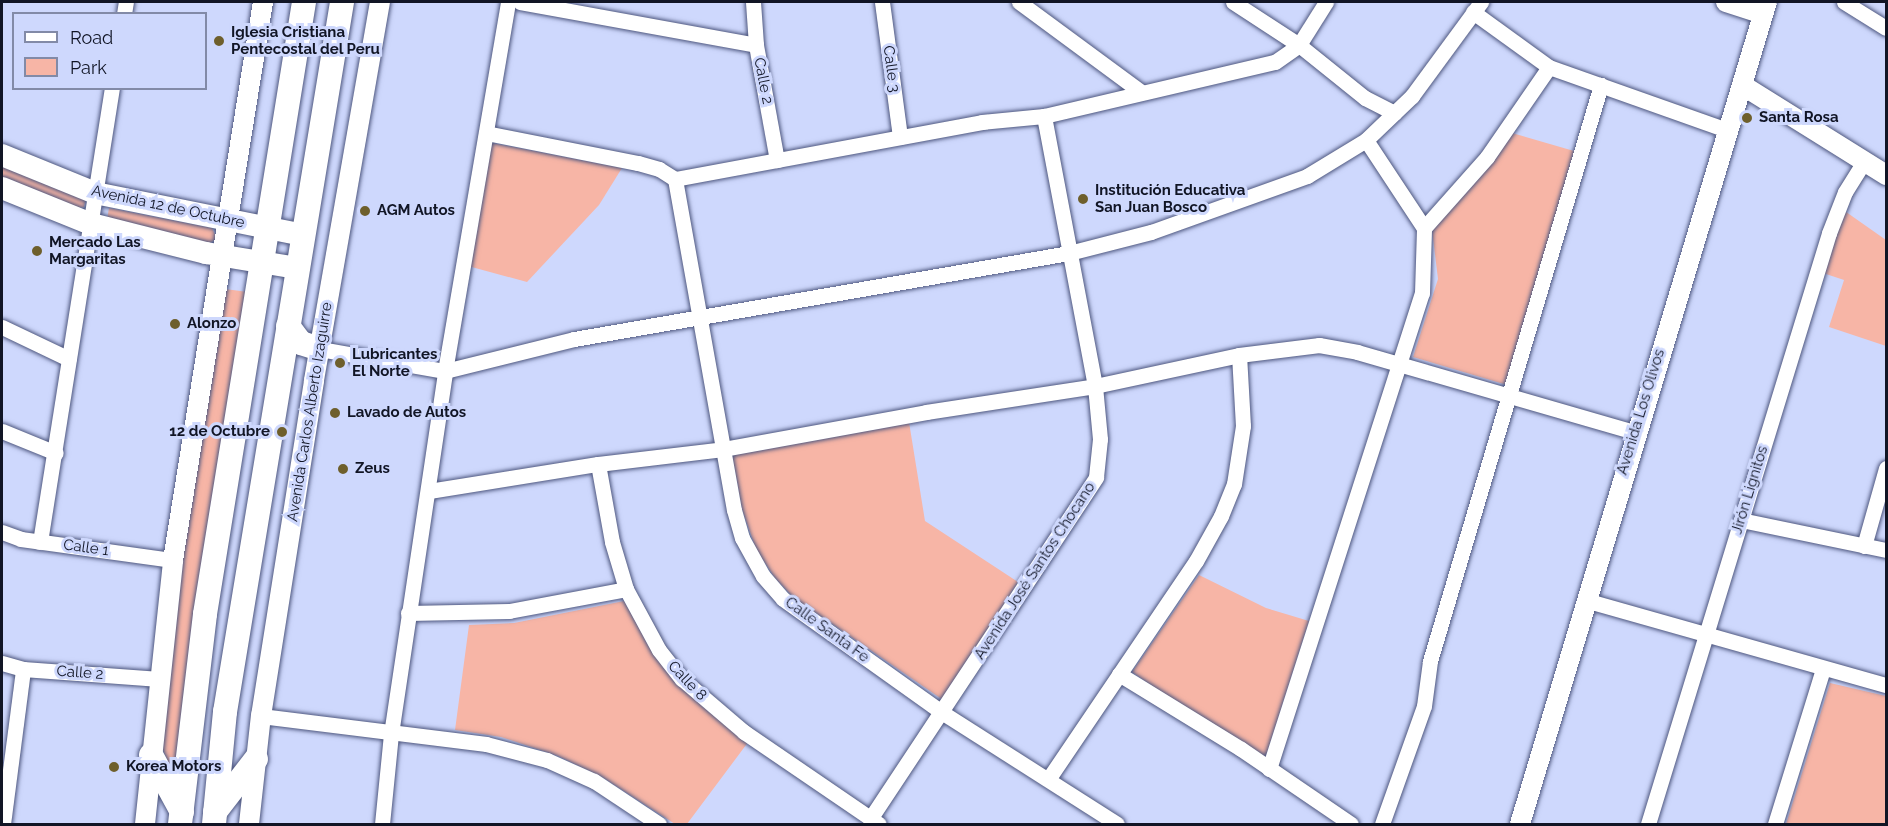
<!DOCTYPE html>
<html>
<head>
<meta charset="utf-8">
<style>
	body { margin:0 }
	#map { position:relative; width:1888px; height:826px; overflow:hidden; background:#ced8fd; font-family:Raleway,sans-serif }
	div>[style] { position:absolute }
	.green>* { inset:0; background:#f7b5a6 }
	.roads { filter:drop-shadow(0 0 2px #4e577f) drop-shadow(0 0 2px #4e577f) }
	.minor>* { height:15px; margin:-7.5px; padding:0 7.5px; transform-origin:7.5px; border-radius:7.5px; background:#fff }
	.tertiary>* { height:20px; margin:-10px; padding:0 10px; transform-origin:10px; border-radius:10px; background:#fff }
	.secondary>* { height:22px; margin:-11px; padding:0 11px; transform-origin:11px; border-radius:11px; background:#fff }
	.primary>* { height:24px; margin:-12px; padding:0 12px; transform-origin:12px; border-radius:12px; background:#fff }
	.dots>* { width:16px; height:16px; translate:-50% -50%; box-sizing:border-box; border:3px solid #ced8fd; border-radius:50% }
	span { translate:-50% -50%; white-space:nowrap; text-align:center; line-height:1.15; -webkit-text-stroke:6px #ced8fd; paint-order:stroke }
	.poi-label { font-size:15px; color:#111525; font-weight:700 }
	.left { translate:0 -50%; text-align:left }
	.right { translate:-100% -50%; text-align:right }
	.street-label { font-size:15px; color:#111525 }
	.frame { position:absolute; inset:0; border:3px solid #111525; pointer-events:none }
	.legend { position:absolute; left:12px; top:12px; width:195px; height:78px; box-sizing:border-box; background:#ced8fd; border:2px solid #828aa7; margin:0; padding:8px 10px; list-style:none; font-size:18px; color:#111525 }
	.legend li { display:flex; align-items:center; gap:12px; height:30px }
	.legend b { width:30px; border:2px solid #828aa7 }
</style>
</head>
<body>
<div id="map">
	<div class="green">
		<div style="clip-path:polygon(1512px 133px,1574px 151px,1507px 385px,1413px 357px,1438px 279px,1432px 230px,1482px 175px)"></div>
		<div style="clip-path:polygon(492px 143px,622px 168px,599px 205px,527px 282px,468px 266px)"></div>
		<div style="clip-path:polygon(2px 163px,86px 198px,84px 207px,77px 208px,2px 178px)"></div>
		<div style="clip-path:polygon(1839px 207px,1886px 240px,1886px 346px,1829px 327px,1844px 280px,1817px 271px)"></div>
		<div style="clip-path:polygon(109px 208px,212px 228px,217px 239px,209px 243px,107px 220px)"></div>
		<div style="clip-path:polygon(225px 289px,248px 292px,175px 779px,161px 745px,180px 562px)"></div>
		<div style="clip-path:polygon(909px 422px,925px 521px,1018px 582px,943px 700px,793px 597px,775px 578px,756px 549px,742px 509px,732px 454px)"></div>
		<div style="clip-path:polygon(1199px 575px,1266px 608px,1309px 621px,1265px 759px,1237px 745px,1132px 672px)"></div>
		<div style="clip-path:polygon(624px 601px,658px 660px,749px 741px,687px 824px,675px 824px,602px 777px,558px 756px,501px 737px,455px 730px,469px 625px,514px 623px)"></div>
		<div style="clip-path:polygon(1830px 683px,1886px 696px,1886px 824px,1786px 824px)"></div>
	</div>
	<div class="roads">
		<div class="minor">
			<div style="left:520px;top:2px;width:240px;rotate:10.3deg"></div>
			<div style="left:753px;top:2px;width:43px;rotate:86deg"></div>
			<div style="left:756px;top:45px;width:117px;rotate:79.7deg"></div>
			<div style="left:882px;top:2px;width:136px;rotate:82.4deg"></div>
			<div style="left:1019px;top:2px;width:152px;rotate:36.4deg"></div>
			<div style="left:1233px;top:2px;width:79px;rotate:33.1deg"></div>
			<div style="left:1299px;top:45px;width:85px;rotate:38.8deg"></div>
			<div style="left:1365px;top:98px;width:33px;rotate:27deg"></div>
			<div style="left:1844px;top:2px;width:49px;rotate:31.8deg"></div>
			<div style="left:1473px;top:12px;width:94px;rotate:35.9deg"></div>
			<div style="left:1549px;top:67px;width:189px;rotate:19.5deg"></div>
			<div style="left:124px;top:14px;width:12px;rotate:-81deg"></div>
			<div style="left:486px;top:133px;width:155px;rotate:11.2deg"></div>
			<div style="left:638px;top:163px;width:22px;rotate:16deg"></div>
			<div style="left:659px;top:169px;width:19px;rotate:32deg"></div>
			<div style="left:675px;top:179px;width:312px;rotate:-10.5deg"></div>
			<div style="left:982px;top:122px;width:62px;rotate:-5.5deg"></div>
			<div style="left:1044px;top:116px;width:237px;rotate:-13.2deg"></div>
			<div style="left:1275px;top:62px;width:29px;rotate:-35deg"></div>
			<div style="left:1299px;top:45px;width:51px;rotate:-57.9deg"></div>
			<div style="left:675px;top:179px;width:336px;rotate:79.9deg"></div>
			<div style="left:734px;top:510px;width:29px;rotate:74deg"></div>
			<div style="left:742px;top:538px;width:43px;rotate:61.1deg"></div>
			<div style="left:763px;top:576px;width:30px;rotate:49deg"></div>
			<div style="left:783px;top:599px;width:196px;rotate:35.5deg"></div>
			<div style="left:943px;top:713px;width:206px;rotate:32.5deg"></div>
			<div style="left:1424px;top:228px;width:95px;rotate:-48.4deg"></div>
			<div style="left:1487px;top:157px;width:109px;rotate:-55.4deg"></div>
			<div style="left:2px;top:327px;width:74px;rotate:25.5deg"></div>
			<div style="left:320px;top:349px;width:127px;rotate:10deg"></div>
			<div style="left:445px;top:371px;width:133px;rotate:-13.9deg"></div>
			<div style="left:574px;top:339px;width:502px;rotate:-9.86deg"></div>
			<div style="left:1069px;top:253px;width:85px;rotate:-14.4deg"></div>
			<div style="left:1151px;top:232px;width:166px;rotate:-19.7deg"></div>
			<div style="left:1307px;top:176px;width:69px;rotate:-31.4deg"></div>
			<div style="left:1366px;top:140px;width:64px;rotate:-43.7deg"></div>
			<div style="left:1412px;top:96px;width:117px;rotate:-53.7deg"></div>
			<div style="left:2px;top:431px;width:58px;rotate:22.2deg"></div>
			<div style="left:598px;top:464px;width:79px;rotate:79.8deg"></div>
			<div style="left:612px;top:542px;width:49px;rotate:73.4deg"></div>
			<div style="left:626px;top:589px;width:69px;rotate:61.6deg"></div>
			<div style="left:659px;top:650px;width:37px;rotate:52deg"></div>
			<div style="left:682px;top:679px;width:82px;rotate:40.5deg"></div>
			<div style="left:744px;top:732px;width:163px;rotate:34.3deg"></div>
			<div style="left:429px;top:491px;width:171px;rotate:-9.1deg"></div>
			<div style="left:598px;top:464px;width:126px;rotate:-6.8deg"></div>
			<div style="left:723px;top:449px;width:206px;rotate:-10.3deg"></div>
			<div style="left:926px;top:412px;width:171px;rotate:-8.7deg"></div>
			<div style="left:1095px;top:386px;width:147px;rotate:-12.1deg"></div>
			<div style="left:1239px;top:355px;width:81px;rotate:-7.1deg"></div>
			<div style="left:1319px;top:345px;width:39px;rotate:10deg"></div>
			<div style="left:1357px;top:352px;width:289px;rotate:16.1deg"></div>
			<div style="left:1741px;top:520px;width:148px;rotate:11.7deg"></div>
			<div style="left:2px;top:532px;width:20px;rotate:20deg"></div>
			<div style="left:21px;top:539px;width:153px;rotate:7.9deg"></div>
			<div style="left:40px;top:542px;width:460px;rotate:-81deg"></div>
			<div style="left:1864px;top:546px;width:81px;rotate:-74.2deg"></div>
			<div style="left:1585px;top:600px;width:313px;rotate:15.8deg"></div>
			<div style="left:408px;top:613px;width:101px;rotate:-1.1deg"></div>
			<div style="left:509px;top:611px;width:119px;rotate:-10.6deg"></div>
			<div style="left:2px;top:663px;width:22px;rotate:16deg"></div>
			<div style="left:23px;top:669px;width:137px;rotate:4.2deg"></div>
			<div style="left:1119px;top:674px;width:143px;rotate:31.6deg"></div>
			<div style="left:1241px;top:749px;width:133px;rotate:34.3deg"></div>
			<div style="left:261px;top:716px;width:227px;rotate:7.1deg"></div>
			<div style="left:486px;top:744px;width:63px;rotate:14.7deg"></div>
			<div style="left:547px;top:760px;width:51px;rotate:24.1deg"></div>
			<div style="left:594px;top:781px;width:78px;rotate:33.5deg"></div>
			<div style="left:1269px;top:769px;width:500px;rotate:-72.2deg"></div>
			<div style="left:1422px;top:293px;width:65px;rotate:-88.2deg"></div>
			<div style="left:1424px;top:228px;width:105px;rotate:-123.4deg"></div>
			<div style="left:1049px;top:778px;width:262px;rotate:-55.9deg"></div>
			<div style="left:1196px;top:561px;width:51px;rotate:-60.9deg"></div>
			<div style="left:1221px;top:516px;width:35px;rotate:-68deg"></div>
			<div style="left:1234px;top:484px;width:59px;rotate:-81.2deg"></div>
			<div style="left:1243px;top:426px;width:71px;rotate:-93.2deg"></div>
			<div style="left:870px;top:819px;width:410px;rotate:-56.5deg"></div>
			<div style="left:1096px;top:477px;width:38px;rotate:-84deg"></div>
			<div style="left:1100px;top:439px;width:53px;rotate:-95.4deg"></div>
			<div style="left:1095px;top:386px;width:275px;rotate:-100.7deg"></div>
			<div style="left:3px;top:824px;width:156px;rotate:-82.6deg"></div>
			<div style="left:382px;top:824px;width:90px;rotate:-84.3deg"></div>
			<div style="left:391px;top:734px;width:367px;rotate:-81.5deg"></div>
			<div style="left:445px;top:371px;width:374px;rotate:-80.3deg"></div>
			<div style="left:1382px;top:824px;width:125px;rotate:-70.4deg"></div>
			<div style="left:1424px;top:706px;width:45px;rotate:-82.4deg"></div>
			<div style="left:1430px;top:661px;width:601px;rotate:-73.47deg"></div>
			<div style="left:1648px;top:824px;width:618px;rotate:-72.97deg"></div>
			<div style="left:1829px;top:233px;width:44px;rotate:-68.7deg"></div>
			<div style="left:1845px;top:192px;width:36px;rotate:-58deg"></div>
			<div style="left:1775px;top:824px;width:162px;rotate:-72.8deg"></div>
		</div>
		<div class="tertiary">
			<div style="left:1726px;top:2px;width:39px;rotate:18deg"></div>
			<div style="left:1742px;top:85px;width:170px;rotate:32deg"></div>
			<div style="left:145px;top:824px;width:265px;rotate:-83.9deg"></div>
			<div style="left:173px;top:560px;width:565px;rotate:-80.84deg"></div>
			<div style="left:249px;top:824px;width:109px;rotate:-83.7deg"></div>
			<div style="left:261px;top:716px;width:340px;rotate:-81deg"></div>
			<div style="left:314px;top:380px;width:384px;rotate:-80.1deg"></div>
			<div style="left:1520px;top:824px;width:858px;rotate:-73.28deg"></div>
		</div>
		<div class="secondary">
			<div style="left:2px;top:155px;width:100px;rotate:22.2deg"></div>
			<div style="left:95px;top:193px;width:213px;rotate:11.4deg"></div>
			<div style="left:2px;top:188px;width:96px;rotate:22deg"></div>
			<div style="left:91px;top:224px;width:119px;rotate:14.2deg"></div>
			<div style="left:206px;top:253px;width:93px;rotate:9.3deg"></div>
		</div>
		<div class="primary">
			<div style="left:288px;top:326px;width:21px;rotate:53deg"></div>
			<div style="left:301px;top:343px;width:20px;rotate:18deg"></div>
			<div style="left:151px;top:755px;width:65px;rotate:61.5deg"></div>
			<div style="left:215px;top:812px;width:67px;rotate:-52.3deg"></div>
			<div style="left:180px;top:824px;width:211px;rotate:-83.2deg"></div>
			<div style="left:205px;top:614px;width:620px;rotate:-80.81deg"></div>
			<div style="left:214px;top:824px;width:113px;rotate:-84.4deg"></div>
			<div style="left:225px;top:712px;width:720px;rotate:-80.64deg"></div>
		</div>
	</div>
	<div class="dots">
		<div style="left:219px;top:41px;background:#6e5f2c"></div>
		<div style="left:1747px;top:118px;background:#6e5f2c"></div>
		<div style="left:1083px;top:199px;background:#6e5f2c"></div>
		<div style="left:365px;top:211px;background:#6e5f2c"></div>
		<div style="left:37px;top:251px;background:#6e5f2c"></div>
		<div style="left:175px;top:324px;background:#6e5f2c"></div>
		<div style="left:340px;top:363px;background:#6e5f2c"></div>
		<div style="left:335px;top:413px;background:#6e5f2c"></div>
		<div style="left:282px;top:432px;background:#6e5f2c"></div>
		<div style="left:343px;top:469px;background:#6e5f2c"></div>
		<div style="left:114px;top:767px;background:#6e5f2c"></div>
	</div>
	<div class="poi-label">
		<span class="left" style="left:231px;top:41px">Iglesia Cristiana<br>Pentecostal del Peru</span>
		<span class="left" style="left:1759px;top:118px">Santa Rosa</span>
		<span class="left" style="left:1095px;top:199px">Institución Educativa<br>San Juan Bosco</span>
		<span class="left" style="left:377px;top:211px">AGM Autos</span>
		<span class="left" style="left:49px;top:251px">Mercado Las<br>Margaritas</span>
		<span class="left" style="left:187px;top:324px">Alonzo</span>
		<span class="left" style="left:352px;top:363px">Lubricantes<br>El Norte</span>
		<span class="left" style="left:347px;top:413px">Lavado de Autos</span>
		<span class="right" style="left:270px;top:432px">12 de Octubre</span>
		<span class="left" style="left:355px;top:469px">Zeus</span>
		<span class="left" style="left:126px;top:767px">Korea Motors</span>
	</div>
	<div class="street-label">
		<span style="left:891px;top:69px;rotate:82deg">Calle 3</span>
		<span style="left:763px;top:81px;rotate:79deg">Calle 2</span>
		<span style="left:168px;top:207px;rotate:12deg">Avenida 12 de Octubre</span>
		<span style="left:310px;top:412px;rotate:-81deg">Avenida Carlos Alberto Izaguirre</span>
		<span style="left:1641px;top:412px;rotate:-73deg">Avenida Los Olivos</span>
		<span style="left:1750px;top:490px;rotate:-73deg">Jirón Lignitos</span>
		<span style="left:86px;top:548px;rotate:8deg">Calle 1</span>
		<span style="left:1035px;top:571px;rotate:-57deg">Avenida José Santos Chocano</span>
		<span style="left:827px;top:630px;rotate:36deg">Calle Santa Fe</span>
		<span style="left:80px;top:673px;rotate:4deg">Calle 2</span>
		<span style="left:687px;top:681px;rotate:46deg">Calle 8</span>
	</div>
	<div class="frame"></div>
	<ul class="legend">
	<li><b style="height:8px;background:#fff"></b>Road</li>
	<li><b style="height:16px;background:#f7b5a6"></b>Park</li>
	</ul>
</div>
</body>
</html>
